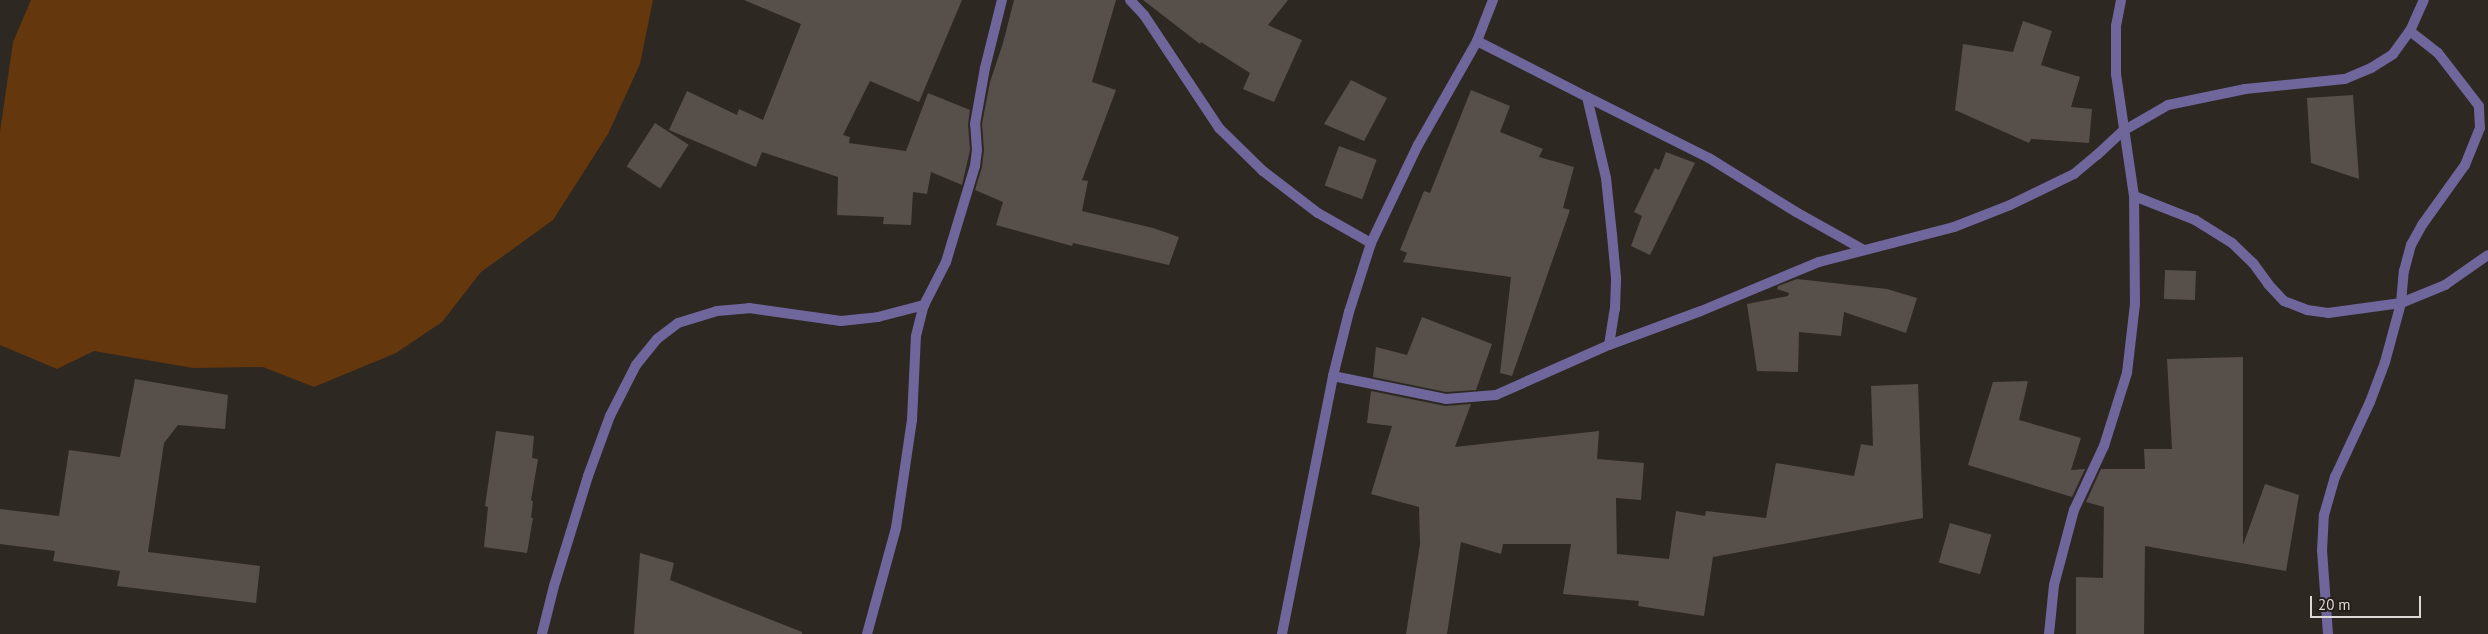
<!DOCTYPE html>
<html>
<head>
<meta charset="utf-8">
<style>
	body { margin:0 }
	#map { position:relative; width:2488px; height:634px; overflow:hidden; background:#2e2823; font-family:"PT Sans",sans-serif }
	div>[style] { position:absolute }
	.green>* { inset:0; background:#65370c }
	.building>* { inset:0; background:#574f49; transform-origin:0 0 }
	.minor>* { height:10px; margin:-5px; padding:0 5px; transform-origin:5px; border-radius:5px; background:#6f669c }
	span { translate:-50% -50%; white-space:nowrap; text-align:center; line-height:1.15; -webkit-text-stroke:4px #251e19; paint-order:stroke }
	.scale { position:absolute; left:2310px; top:596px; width:111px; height:22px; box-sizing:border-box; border:2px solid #ddd9d6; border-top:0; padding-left:6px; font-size:15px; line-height:18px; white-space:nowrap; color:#ddd9d6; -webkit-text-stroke:4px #251e19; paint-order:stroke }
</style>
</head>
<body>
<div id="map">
	<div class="green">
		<div style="clip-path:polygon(31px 0,653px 0,640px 64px,608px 134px,553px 220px,481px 272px,442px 322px,396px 353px,314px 387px,263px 367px,193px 368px,94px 351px,57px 369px,0 345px,0 132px,13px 42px)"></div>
	</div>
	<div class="building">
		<div style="clip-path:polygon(744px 0,962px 0,919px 102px,870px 81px,843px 135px,850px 137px,849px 143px,906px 151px,928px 93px,970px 110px,968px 124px,970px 150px,962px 185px,931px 172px,927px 194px,913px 192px,911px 225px,883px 224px,884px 217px,837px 215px,838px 177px,762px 152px,756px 167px,669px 130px,687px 91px,737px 115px,739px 109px,763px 120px,801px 24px)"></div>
		<div style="clip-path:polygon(1014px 0,1116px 0,1092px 82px,1116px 90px,1082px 180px,1088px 181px,1082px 211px,1153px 228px,1179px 237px,1169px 265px,1073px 243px,1072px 246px,996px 225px,1003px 202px,975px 190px,982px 167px,984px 150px,982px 124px,990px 82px,1003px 43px)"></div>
		<div style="clip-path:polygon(1143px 0,1288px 0,1268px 25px,1302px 40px,1274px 102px,1243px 89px,1250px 73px,1201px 42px,1200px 44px)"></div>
		<div style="clip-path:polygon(2023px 21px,2052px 31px,2041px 65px,2080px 77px,2071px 107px,2092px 109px,2089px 143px,2031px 139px,2029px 143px,1955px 110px,1963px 44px,2013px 52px)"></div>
		<div style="clip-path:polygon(1351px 80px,1387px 98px,1364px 141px,1324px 124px)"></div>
		<div style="clip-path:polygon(1471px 90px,1510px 106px,1500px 132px,1543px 149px,1539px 157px,1574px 167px,1563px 208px,1570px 210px,1512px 376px,1500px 373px,1511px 277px,1403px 262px,1407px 253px,1400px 250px,1424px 191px,1430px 193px)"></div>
		<div style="clip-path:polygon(2353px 95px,2359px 179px,2311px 163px,2307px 98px)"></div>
		<div style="left:655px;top:123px;width:40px;height:52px;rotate:33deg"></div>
		<div style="left:1339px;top:146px;width:40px;height:42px;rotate:20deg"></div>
		<div style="clip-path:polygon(1666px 152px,1695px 163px,1650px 255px,1631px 246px,1642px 216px,1634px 212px,1655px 168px,1659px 170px)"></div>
		<div style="left:2165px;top:270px;width:31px;height:29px;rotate:2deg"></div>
		<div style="clip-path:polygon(1797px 279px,1887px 289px,1917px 298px,1906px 333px,1844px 312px,1841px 336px,1799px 332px,1798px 372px,1757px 371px,1747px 304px,1788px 296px,1789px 293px,1777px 289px,1778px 286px)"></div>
		<div style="clip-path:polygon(1422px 317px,1492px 344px,1476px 390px,1446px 392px,1373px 377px,1376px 347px,1407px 355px)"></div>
		<div style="clip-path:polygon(2243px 357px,2243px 545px,2265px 484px,2299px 495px,2286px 571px,2145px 546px,2144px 634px,2076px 634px,2076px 577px,2103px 578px,2104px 507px,2086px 502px,2101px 469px,2145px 469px,2144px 449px,2172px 449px,2167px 359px)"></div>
		<div style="clip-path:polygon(135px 379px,228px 395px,225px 429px,178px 425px,164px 443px,148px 552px,260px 566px,256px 603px,117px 586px,120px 571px,53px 561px,55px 551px,0 544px,0 509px,59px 516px,69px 450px,120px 457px)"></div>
		<div style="clip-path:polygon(2028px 381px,2019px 420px,2081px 438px,2071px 470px,2085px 469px,2072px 497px,1968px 465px,1993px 382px)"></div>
		<div style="clip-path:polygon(1918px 384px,1923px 518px,1713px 557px,1704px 616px,1638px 606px,1639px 601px,1563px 594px,1571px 544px,1503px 544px,1501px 554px,1461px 542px,1447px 634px,1406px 634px,1420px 544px,1419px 507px,1371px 494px,1392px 426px,1367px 423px,1371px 391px,1445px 406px,1471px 404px,1455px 447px,1599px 431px,1597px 459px,1644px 463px,1641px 500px,1616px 498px,1617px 554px,1669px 559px,1676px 511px,1705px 516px,1706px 511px,1766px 518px,1776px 463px,1854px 476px,1861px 444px,1873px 446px,1871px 386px)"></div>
		<div style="clip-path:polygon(496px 431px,534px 436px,532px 458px,538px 459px,531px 500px,533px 501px,531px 518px,533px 518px,527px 553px,484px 547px,488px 507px,485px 506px)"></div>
		<div style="left:1950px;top:523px;width:43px;height:41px;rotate:16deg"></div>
		<div style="clip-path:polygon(640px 553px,674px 563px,670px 580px,802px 632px,802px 634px,634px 634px)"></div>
	</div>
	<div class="minor">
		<div style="left:1130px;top:0;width:21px;rotate:47deg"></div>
		<div style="left:1144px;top:15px;width:136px;rotate:56.4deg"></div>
		<div style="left:1219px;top:128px;width:62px;rotate:44.3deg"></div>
		<div style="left:1263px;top:171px;width:69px;rotate:37.4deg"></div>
		<div style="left:1318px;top:213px;width:61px;rotate:29.5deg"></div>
		<div style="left:1477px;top:41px;width:123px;rotate:27deg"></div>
		<div style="left:2134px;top:196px;width:66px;rotate:21.5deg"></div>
		<div style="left:2195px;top:220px;width:44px;rotate:31.9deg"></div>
		<div style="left:2232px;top:243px;width:29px;rotate:44deg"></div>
		<div style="left:2253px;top:263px;width:26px;rotate:54deg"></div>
		<div style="left:2268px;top:284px;width:23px;rotate:47deg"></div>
		<div style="left:2284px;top:301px;width:25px;rotate:21deg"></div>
		<div style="left:2307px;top:310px;width:21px;rotate:8deg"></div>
		<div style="left:2328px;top:313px;width:74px;rotate:-7.8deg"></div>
		<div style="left:2401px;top:303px;width:32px;rotate:-85deg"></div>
		<div style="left:2404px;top:271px;width:27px;rotate:-75deg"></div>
		<div style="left:2411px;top:245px;width:23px;rotate:-61deg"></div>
		<div style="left:2422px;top:225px;width:74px;rotate:-54.4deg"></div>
		<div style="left:2465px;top:165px;width:40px;rotate:-68deg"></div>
		<div style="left:2480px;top:128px;width:22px;rotate:-93deg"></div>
		<div style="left:2479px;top:106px;width:67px;rotate:-127.7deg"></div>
		<div style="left:2438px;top:53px;width:36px;rotate:-142deg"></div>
		<div style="left:1609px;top:345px;width:36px;rotate:-81deg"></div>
		<div style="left:1615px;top:309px;width:31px;rotate:-88deg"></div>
		<div style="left:1616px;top:278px;width:43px;rotate:-95.3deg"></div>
		<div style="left:1612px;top:235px;width:57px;rotate:-96deg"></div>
		<div style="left:1606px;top:178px;width:83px;rotate:-103.2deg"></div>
		<div style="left:1587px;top:97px;width:136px;rotate:26.6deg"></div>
		<div style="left:1709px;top:158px;width:102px;rotate:31.8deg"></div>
		<div style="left:1796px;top:212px;width:78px;rotate:29.2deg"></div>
		<div style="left:1333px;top:376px;width:115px;rotate:11.5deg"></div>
		<div style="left:1446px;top:399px;width:50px;rotate:-4.6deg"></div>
		<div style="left:1496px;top:395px;width:124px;rotate:-23.9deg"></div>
		<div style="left:1609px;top:345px;width:98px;rotate:-20.3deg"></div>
		<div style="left:1701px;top:311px;width:128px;rotate:-22.6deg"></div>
		<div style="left:1819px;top:262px;width:139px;rotate:-14.5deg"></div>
		<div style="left:1954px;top:227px;width:60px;rotate:-21.4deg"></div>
		<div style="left:2010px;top:205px;width:71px;rotate:-25.8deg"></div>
		<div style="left:2074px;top:174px;width:30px;rotate:-40deg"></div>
		<div style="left:2097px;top:155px;width:35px;rotate:-43deg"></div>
		<div style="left:2123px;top:131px;width:52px;rotate:-30deg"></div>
		<div style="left:2168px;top:105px;width:79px;rotate:-11.7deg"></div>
		<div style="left:2245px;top:89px;width:100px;rotate:-5.7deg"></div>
		<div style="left:2345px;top:79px;width:28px;rotate:-23deg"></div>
		<div style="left:2371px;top:68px;width:26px;rotate:-32deg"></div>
		<div style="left:2393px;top:54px;width:29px;rotate:-54deg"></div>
		<div style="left:2410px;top:31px;width:34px;rotate:-66deg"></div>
		<div style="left:542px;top:634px;width:49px;rotate:-76deg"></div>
		<div style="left:554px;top:586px;width:115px;rotate:-72.8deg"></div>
		<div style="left:588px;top:476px;width:64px;rotate:-69.9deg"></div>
		<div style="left:610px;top:416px;width:57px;rotate:-63deg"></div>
		<div style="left:636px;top:365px;width:33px;rotate:-51deg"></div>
		<div style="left:657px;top:339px;width:26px;rotate:-37deg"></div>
		<div style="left:678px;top:323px;width:41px;rotate:-17.1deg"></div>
		<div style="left:717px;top:311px;width:32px;rotate:-5deg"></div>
		<div style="left:749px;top:308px;width:93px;rotate:8deg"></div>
		<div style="left:841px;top:321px;width:37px;rotate:-6deg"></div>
		<div style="left:878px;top:317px;width:48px;rotate:-14.6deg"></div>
		<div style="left:924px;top:305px;width:48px;rotate:-62.9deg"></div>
		<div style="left:946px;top:262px;width:100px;rotate:-73.2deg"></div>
		<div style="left:975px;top:166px;width:16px;rotate:-83deg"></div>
		<div style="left:977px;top:150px;width:26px;rotate:-94deg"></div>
		<div style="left:975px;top:124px;width:57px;rotate:-79.9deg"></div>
		<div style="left:985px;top:68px;width:70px;rotate:-76deg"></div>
		<div style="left:867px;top:634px;width:110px;rotate:-74.7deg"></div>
		<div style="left:896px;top:528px;width:109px;rotate:-81.6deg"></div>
		<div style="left:912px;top:420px;width:84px;rotate:-87.3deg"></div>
		<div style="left:916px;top:336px;width:32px;rotate:-76deg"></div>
		<div style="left:1282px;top:634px;width:263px;rotate:-78.8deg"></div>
		<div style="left:1333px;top:376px;width:66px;rotate:-76deg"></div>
		<div style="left:1349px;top:312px;width:72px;rotate:-72.3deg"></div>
		<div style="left:1371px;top:243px;width:109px;rotate:-64.4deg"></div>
		<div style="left:1418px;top:145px;width:120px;rotate:-60.4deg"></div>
		<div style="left:1477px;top:41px;width:44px;rotate:-68.7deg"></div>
		<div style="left:2049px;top:634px;width:49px;rotate:-84.2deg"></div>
		<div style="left:2054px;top:585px;width:78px;rotate:-75.1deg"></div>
		<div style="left:2074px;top:510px;width:71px;rotate:-64.9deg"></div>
		<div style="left:2104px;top:446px;width:77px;rotate:-72.5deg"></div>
		<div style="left:2127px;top:373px;width:69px;rotate:-83.4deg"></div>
		<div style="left:2135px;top:304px;width:108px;rotate:-90.5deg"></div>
		<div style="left:2134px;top:196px;width:123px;rotate:-98.4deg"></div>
		<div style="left:2116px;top:74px;width:48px;rotate:-90deg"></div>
		<div style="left:2116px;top:26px;width:26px;rotate:-79deg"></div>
		<div style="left:2328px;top:634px;width:83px;rotate:-94.1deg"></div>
		<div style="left:2322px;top:551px;width:36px;rotate:-87deg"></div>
		<div style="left:2324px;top:515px;width:40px;rotate:-74deg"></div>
		<div style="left:2335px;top:477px;width:83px;rotate:-65deg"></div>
		<div style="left:2370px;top:402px;width:43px;rotate:-69.4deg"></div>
		<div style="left:2385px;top:362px;width:61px;rotate:-74.8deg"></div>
		<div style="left:2401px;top:303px;width:48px;rotate:-22.2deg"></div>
		<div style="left:2445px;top:285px;width:52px;rotate:-34.9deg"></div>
	</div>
	<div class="scale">20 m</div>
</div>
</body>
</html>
